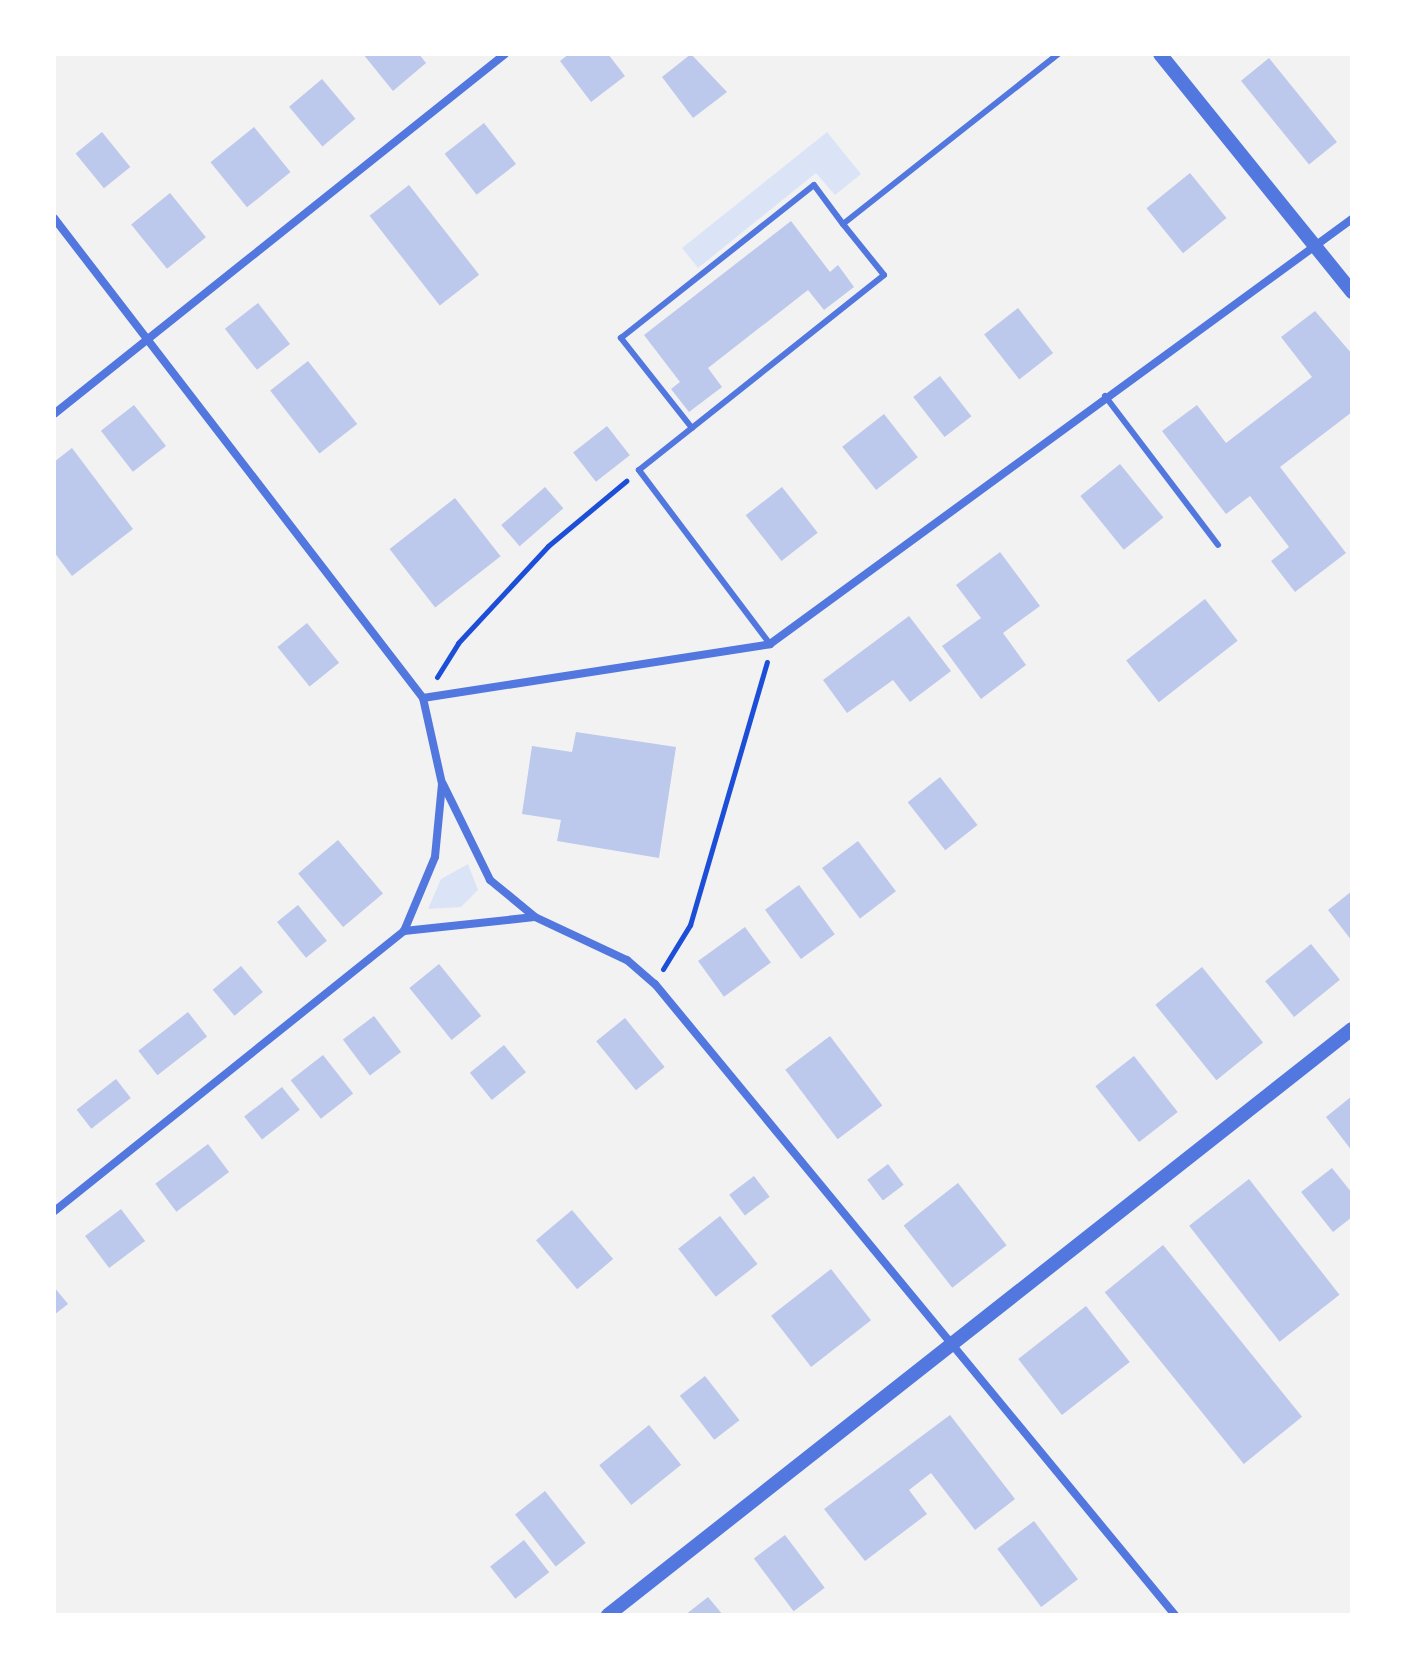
<!DOCTYPE html>
<html>
<head>
<meta charset="utf-8">
<style>
	body { margin:0 }
	#map { position:relative; width:1406px; height:1669px; overflow:hidden; background:#f2f2f2; font-family:"Fira Sans",sans-serif }
	div>[style] { position:absolute }
	.green>* { inset:0; background:#dbe4f7 }
	.building>* { inset:0; background:#bdc9ec; transform-origin:0 0 }
	.path>* { height:5px; margin:-2.5px; padding:0 2.5px; transform-origin:2.5px; border-radius:2.5px; background:#1d4ed8 }
	.service>* { height:6px; margin:-3px; padding:0 3px; transform-origin:3px; border-radius:3px; background:#5277de }
	.minor>* { height:8px; margin:-4px; padding:0 4px; transform-origin:4px; border-radius:4px; background:#5277de }
	.tertiary>* { height:14px; margin:-7px; padding:0 7px; transform-origin:7px; border-radius:7px; background:#5277de }
	span { translate:-50% -50%; white-space:nowrap; text-align:center; line-height:1.15; -webkit-text-stroke:6px #fff; paint-order:stroke }
	.frame { position:absolute; inset:0; border:56px solid #fff; pointer-events:none }
</style>
</head>
<body>
<div id="map">
	<div class="green">
		<div style="clip-path:polygon(827px 132px,861px 174px,835px 195px,816px 173px,698px 268px,682px 248px)"></div>
		<div style="clip-path:polygon(468px 864px,478px 890px,461px 907px,428px 909px,441px 879px)"></div>
	</div>
	<div class="building">
		<div style="clip-path:polygon(363px 54px,419px 54px,426px 63px,393px 91px)"></div>
		<div style="clip-path:polygon(569px 54px,608px 54px,625px 76px,591px 102px,560px 61px)"></div>
		<div style="clip-path:polygon(691px 54px,727px 92px,693px 118px,662px 77px)"></div>
		<div style="left:1269px;top:58px;width:108px;height:36px;rotate:51deg"></div>
		<div style="left:322px;top:79px;width:52px;height:43px;rotate:50deg"></div>
		<div style="left:484px;top:123px;width:52px;height:50px;rotate:52deg"></div>
		<div style="left:254px;top:127px;width:58px;height:56px;rotate:51deg"></div>
		<div style="left:102px;top:132px;width:45px;height:34px;rotate:51deg"></div>
		<div style="left:1190px;top:173px;width:58px;height:56px;rotate:51deg"></div>
		<div style="left:409px;top:185px;width:114px;height:50px;rotate:52deg"></div>
		<div style="left:170px;top:193px;width:57px;height:50px;rotate:51deg"></div>
		<div style="clip-path:polygon(791px 221px,830px 272px,838px 265px,854px 287px,824px 310px,808px 290px,708px 368px,722px 387px,689px 412px,671px 389px,680px 382px,644px 335px)"></div>
		<div style="left:258px;top:303px;width:52px;height:42px;rotate:52deg"></div>
		<div style="left:1018px;top:308px;width:57px;height:43px;rotate:52deg"></div>
		<div style="clip-path:polygon(1315px 311px,1352px 354px,1352px 412px,1280px 467px,1346px 553px,1295px 592px,1271px 561px,1289px 547px,1250px 496px,1226px 514px,1162px 431px,1197px 405px,1226px 443px,1312px 377px,1281px 337px)"></div>
		<div style="left:308px;top:361px;width:80px;height:48px;rotate:52deg"></div>
		<div style="left:940px;top:376px;width:51px;height:34px;rotate:52deg"></div>
		<div style="left:134px;top:405px;width:52px;height:42px;rotate:52deg"></div>
		<div style="left:884px;top:414px;width:55px;height:53px;rotate:52deg"></div>
		<div style="left:607px;top:426px;width:37px;height:43px;rotate:52deg"></div>
		<div style="clip-path:polygon(72px 448px,133px 529px,72px 576px,54px 552px,54px 462px)"></div>
		<div style="left:1120px;top:464px;width:69px;height:51px;rotate:51deg"></div>
		<div style="left:545px;top:487px;width:28px;height:58px;rotate:49deg"></div>
		<div style="left:782px;top:487px;width:58px;height:46px;rotate:52deg"></div>
		<div style="left:455px;top:498px;width:74px;height:83px;rotate:52deg"></div>
		<div style="clip-path:polygon(1000px 552px,1040px 606px,1003px 633px,1026px 665px,981px 699px,942px 646px,981px 618px,956px 585px)"></div>
		<div style="left:1205px;top:599px;width:53px;height:100px;rotate:52deg"></div>
		<div style="clip-path:polygon(909px 616px,951px 671px,910px 702px,893px 680px,847px 713px,823px 680px)"></div>
		<div style="left:307px;top:623px;width:51px;height:38px;rotate:51deg"></div>
		<div style="clip-path:polygon(576px 732px,676px 747px,659px 858px,557px 841px,561px 820px,522px 814px,532px 746px,572px 752px)"></div>
		<div style="left:940px;top:777px;width:61px;height:41px;rotate:52deg"></div>
		<div style="left:338px;top:840px;width:70px;height:52px;rotate:50deg"></div>
		<div style="left:858px;top:841px;width:63px;height:45px;rotate:53deg"></div>
		<div style="left:799px;top:885px;width:61px;height:42px;rotate:54deg"></div>
		<div style="clip-path:polygon(1352px 891px,1352px 941px,1328px 910px)"></div>
		<div style="left:298px;top:905px;width:46px;height:27px;rotate:51deg"></div>
		<div style="left:745px;top:927px;width:44px;height:58px;rotate:54deg"></div>
		<div style="left:1311px;top:944px;width:46px;height:59px;rotate:51deg"></div>
		<div style="left:439px;top:964px;width:67px;height:38px;rotate:51deg"></div>
		<div style="left:241px;top:966px;width:34px;height:37px;rotate:50deg"></div>
		<div style="left:1202px;top:967px;width:97px;height:60px;rotate:51deg"></div>
		<div style="left:188px;top:1012px;width:31px;height:63px;rotate:52deg"></div>
		<div style="left:374px;top:1016px;width:45px;height:39px;rotate:53deg"></div>
		<div style="left:625px;top:1018px;width:63px;height:37px;rotate:51deg"></div>
		<div style="left:830px;top:1036px;width:87px;height:56px;rotate:53deg"></div>
		<div style="left:504px;top:1045px;width:35px;height:44px;rotate:51deg"></div>
		<div style="left:323px;top:1055px;width:49px;height:41px;rotate:52deg"></div>
		<div style="left:1134px;top:1056px;width:71px;height:49px;rotate:52deg"></div>
		<div style="left:116px;top:1079px;width:24px;height:50px;rotate:52deg"></div>
		<div style="left:282px;top:1087px;width:29px;height:48px;rotate:52deg"></div>
		<div style="clip-path:polygon(1352px 1096px,1352px 1151px,1326px 1117px)"></div>
		<div style="left:208px;top:1144px;width:35px;height:66px;rotate:53deg"></div>
		<div style="left:888px;top:1164px;width:26px;height:26px;rotate:53deg"></div>
		<div style="clip-path:polygon(1332px 1168px,1352px 1193px,1352px 1217px,1333px 1232px,1301px 1192px)"></div>
		<div style="left:754px;top:1176px;width:26px;height:31px;rotate:53deg"></div>
		<div style="left:1249px;top:1179px;width:147px;height:76px;rotate:52deg"></div>
		<div style="left:958px;top:1183px;width:79px;height:69px;rotate:52deg"></div>
		<div style="left:121px;top:1209px;width:40px;height:45px;rotate:53deg"></div>
		<div style="left:572px;top:1210px;width:64px;height:47px;rotate:50deg"></div>
		<div style="left:720px;top:1216px;width:61px;height:53px;rotate:52deg"></div>
		<div style="left:1163px;top:1245px;width:221px;height:75px;rotate:51deg"></div>
		<div style="left:831px;top:1269px;width:65px;height:76px;rotate:52deg"></div>
		<div style="clip-path:polygon(54px 1287px,68px 1304px,54px 1315px)"></div>
		<div style="left:1086px;top:1306px;width:71px;height:86px;rotate:52deg"></div>
		<div style="left:705px;top:1376px;width:56px;height:32px;rotate:52deg"></div>
		<div style="clip-path:polygon(950px 1415px,1015px 1499px,975px 1530px,931px 1473px,909px 1490px,927px 1514px,865px 1561px,824px 1509px)"></div>
		<div style="left:649px;top:1425px;width:51px;height:64px;rotate:51deg"></div>
		<div style="left:545px;top:1491px;width:66px;height:38px;rotate:52deg"></div>
		<div style="left:1034px;top:1521px;width:73px;height:46px;rotate:53deg"></div>
		<div style="left:785px;top:1535px;width:66px;height:39px;rotate:53deg"></div>
		<div style="left:524px;top:1540px;width:41px;height:43px;rotate:52deg"></div>
		<div style="clip-path:polygon(708px 1597px,723px 1615px,685px 1615px)"></div>
	</div>
	<div class="path">
		<div style="left:437px;top:677px;width:40px;rotate:-58deg"></div>
		<div style="left:458px;top:643px;width:132px;rotate:-47.1deg"></div>
		<div style="left:548px;top:546px;width:102px;rotate:-39.8deg"></div>
		<div style="left:663px;top:969px;width:52px;rotate:-58.5deg"></div>
		<div style="left:690px;top:925px;width:274px;rotate:-73.7deg"></div>
	</div>
	<div class="service">
		<div style="left:1105px;top:396px;width:187px;rotate:52.8deg"></div>
		<div style="left:692px;top:428px;width:115px;rotate:-128.3deg"></div>
		<div style="left:621px;top:338px;width:246px;rotate:-38.4deg"></div>
		<div style="left:814px;top:185px;width:49px;rotate:53.4deg"></div>
		<div style="left:843px;top:224px;width:274px;rotate:-38.3deg"></div>
		<div style="left:770px;top:644px;width:218px;rotate:-127deg"></div>
		<div style="left:639px;top:470px;width:313px;rotate:-38.5deg"></div>
		<div style="left:884px;top:275px;width:65px;rotate:-128.8deg"></div>
	</div>
	<div class="minor">
		<div style="left:54px;top:218px;width:605px;rotate:52.45deg"></div>
		<div style="left:423px;top:698px;width:88px;rotate:77.5deg"></div>
		<div style="left:442px;top:784px;width:73px;rotate:95.5deg"></div>
		<div style="left:435px;top:857px;width:80px;rotate:112.7deg"></div>
		<div style="left:404px;top:931px;width:448px;rotate:141.3deg"></div>
		<div style="left:54px;top:414px;width:577px;rotate:-38.6deg"></div>
		<div style="left:423px;top:698px;width:351px;rotate:-8.8deg"></div>
		<div style="left:770px;top:644px;width:721px;rotate:-36.14deg"></div>
		<div style="left:443px;top:784px;width:107px;rotate:63.9deg"></div>
		<div style="left:490px;top:880px;width:58px;rotate:39.4deg"></div>
		<div style="left:535px;top:917px;width:102px;rotate:25.1deg"></div>
		<div style="left:627px;top:960px;width:37px;rotate:41deg"></div>
		<div style="left:655px;top:984px;width:818px;rotate:50.51deg"></div>
		<div style="left:404px;top:931px;width:131px;rotate:-6.1deg"></div>
	</div>
	<div class="tertiary">
		<div style="left:1160px;top:54px;width:306px;rotate:51.1deg"></div>
		<div style="left:608px;top:1615px;width:947px;rotate:-38.23deg"></div>
	</div>
	<div class="frame"></div>
</div>
</body>
</html>
